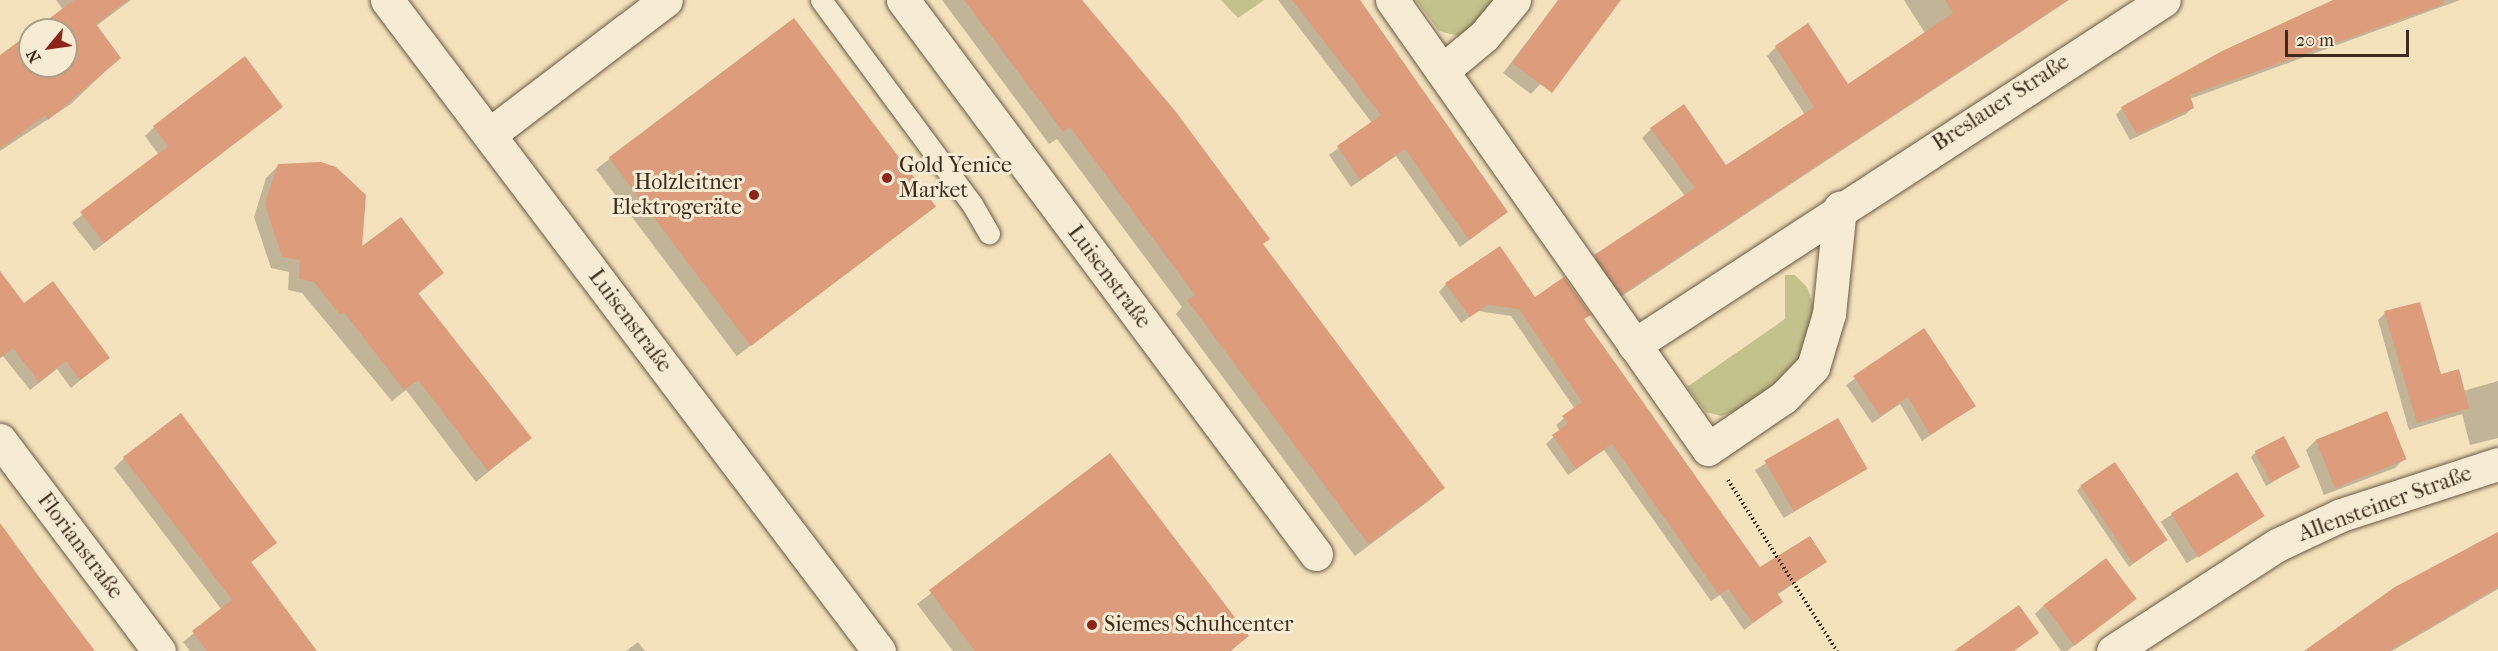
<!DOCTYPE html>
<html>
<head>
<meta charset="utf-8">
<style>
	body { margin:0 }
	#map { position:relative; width:2498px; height:651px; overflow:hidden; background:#f3e2bc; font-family:"IM FELL French Canon",serif }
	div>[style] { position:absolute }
	.green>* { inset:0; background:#c3c18c }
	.shadow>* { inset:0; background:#0003; transform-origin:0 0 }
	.building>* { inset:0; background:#dd9d7d; transform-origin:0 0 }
	.path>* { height:4px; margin-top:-2px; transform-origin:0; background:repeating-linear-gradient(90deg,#3f2b1b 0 1.5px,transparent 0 4.5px) }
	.roads { filter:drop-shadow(0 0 2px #6c5943) drop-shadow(0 0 2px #6c5943) }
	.lane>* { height:21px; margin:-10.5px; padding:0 10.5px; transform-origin:10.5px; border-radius:10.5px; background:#f7ecd3 }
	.street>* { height:33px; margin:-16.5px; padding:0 16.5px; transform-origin:16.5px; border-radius:16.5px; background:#f7ecd3 }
	.secondary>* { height:33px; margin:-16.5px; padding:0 16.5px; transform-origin:16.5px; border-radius:16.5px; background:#f7ecd3 }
	.dots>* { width:16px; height:16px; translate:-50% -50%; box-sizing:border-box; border:3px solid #f7ecd3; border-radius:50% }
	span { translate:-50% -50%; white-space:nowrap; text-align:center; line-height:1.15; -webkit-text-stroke:6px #f7ecd3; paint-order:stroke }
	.street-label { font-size:22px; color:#3f2b1b }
	.poi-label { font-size:22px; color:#3f2b1b }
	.left { translate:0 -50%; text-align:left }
	.right { translate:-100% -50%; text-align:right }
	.north { position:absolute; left:18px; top:18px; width:60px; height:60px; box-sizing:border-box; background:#f7ecd3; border:2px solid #ad9f89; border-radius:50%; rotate:241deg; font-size:16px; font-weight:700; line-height:24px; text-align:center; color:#3f2b1b }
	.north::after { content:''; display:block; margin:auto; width:21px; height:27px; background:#8f2418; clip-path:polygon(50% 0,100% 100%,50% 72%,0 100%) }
	.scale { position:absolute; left:2285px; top:30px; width:124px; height:27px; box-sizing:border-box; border:3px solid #3f2b1b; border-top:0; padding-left:8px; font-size:18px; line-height:21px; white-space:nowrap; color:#3f2b1b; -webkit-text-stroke:4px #f7ecd3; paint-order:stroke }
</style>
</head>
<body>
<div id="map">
	<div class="green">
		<div style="clip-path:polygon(1221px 0,1264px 0,1238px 18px)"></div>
		<div style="clip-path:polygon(1416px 0,1496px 0,1473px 29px,1459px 36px,1439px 31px)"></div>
		<div style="clip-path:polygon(1785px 275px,1795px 275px,1807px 287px,1815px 310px,1802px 361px,1743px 409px,1721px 416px,1706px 412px,1687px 387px,1785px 319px)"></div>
	</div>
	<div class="shadow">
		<div style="clip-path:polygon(56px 0,131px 0,96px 26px,119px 58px,71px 104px,0 151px,0 57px,30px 35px,30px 66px,66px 66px,66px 30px,36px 30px,63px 10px)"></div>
		<div style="clip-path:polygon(942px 0,1080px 0,1175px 113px,1262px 245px,1443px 488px,1430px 500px,1355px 556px,1176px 314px,1182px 307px,1057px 139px,1049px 144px)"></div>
		<div style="clip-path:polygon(1278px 0,1345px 0,1507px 212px,1460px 247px,1396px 156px,1351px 187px,1329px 155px,1372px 123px)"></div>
		<div style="clip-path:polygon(1559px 0,1617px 0,1531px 94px,1503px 73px)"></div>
		<div style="clip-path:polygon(1904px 0,2069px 0,1613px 302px,1586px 265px,1685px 196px,1642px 138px,1651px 129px,1726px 167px,1805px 115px,1767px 56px,1776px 47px,1847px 86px,1925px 33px)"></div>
		<div style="clip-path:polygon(2342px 0,2460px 0,2190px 99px,2193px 107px,2186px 114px,2130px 140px,2116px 115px,2122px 108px)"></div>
		<div style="left:794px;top:20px;width:234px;height:248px;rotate:53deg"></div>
		<div style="clip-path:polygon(281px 107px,94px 251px,72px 223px,159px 155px,145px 136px,154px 127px)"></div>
		<div style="clip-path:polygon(278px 166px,360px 250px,442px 273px,418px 294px,530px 438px,476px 482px,406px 390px,392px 401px,302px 293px,288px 290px,289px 272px,271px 268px,254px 217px,266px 178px)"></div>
		<div style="clip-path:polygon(0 273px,24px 305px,108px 357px,71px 388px,57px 369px,30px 390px,3px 356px,0 358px)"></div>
		<div style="clip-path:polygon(1446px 284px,1589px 315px,1583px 320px,1759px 569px,1825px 562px,1777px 595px,1781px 602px,1744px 630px,1720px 595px,1711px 601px,1604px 450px,1568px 475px,1546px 444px,1560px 431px,1556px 425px,1575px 409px,1511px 316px,1478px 311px,1461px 323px,1439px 292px)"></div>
		<div style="clip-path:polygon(2385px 313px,2440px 376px,2463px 391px,2498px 381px,2498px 438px,2470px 445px,2462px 414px,2409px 430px,2378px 320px)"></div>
		<div style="clip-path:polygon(1924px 330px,1974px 406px,1922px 441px,1900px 404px,1872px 423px,1846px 385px)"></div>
		<div style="left:1838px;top:420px;width:56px;height:97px;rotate:59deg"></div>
		<div style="clip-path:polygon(2316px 440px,2405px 458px,2395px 468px,2324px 495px,2306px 450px)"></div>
		<div style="clip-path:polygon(2256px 452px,2298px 467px,2266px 486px,2251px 457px)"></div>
		<div style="clip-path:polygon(1110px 456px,1247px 636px,1231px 651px,953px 651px,917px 604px)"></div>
		<div style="clip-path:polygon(124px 458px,275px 542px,250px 563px,315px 651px,190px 651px,183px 642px,222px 610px,114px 468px)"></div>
		<div style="left:2237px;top:474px;width:49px;height:90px;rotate:58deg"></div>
		<div style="clip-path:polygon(2081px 486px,2166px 540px,2129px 567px,2077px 491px)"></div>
		<div style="clip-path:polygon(2498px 534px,2498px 589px,2392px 651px,2314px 651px)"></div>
		<div style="clip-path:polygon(2135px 599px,2067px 651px,2061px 651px,2035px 614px,2044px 605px)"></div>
		<div style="clip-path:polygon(638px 642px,645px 651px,626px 651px)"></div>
	</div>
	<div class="building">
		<div style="clip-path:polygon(74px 0,128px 0,96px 24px,121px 58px,48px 120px,45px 115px,0 149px,0 55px,30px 33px,30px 66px,66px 66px,66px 30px,34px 30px)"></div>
		<div style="clip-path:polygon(964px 0,1082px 0,1176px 112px,1270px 239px,1263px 244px,1445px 488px,1368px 544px,1187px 300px,1195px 295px,1070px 127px,1063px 132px)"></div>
		<div style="clip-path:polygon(1292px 0,1360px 0,1508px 212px,1469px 240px,1405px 149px,1360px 180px,1337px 146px,1381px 115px)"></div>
		<div style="clip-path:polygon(1558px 0,1621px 0,1552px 93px,1512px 63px)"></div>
		<div style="clip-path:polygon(1945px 0,2068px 0,1622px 294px,1594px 255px,1695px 188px,1650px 128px,1684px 104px,1726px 165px,1814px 107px,1775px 46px,1808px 23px,1848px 84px,1953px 13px)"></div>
		<div style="clip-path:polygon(2333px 0,2443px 0,2444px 4px,2190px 95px,2194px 108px,2137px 134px,2121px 107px,2222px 51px)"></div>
		<div style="left:794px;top:18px;width:236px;height:232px;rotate:53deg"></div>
		<div style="clip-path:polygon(245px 56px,283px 107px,104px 243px,80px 212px,168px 146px,153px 126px)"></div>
		<div style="clip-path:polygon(321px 162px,336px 167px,366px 195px,362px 246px,401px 217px,444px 273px,418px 293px,532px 438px,488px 471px,418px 380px,404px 390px,344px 312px,340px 315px,314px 282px,299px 279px,300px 260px,282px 257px,265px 204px,278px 164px)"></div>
		<div style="clip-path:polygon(1500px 246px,1535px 297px,1564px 277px,1591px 315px,1584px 319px,1760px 567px,1810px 536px,1827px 562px,1777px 593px,1783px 602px,1753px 623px,1728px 589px,1719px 595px,1612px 444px,1576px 469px,1552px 435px,1568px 424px,1562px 416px,1582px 402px,1519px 309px,1487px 305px,1470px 317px,1445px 283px)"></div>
		<div style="clip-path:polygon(0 271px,24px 303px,53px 281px,110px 358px,80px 380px,66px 361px,39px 382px,13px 348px,0 358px)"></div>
		<div style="clip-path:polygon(2420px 302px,2441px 374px,2459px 369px,2469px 408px,2417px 423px,2384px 311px)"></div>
		<div style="clip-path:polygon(1924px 328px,1976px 406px,1930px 435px,1908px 397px,1880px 416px,1853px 376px)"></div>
		<div style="left:2387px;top:411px;width:52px;height:77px;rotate:68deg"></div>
		<div style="clip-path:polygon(181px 413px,277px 543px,251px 562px,317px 651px,207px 651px,192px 631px,232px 600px,123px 457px)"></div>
		<div style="left:1838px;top:418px;width:59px;height:85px;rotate:60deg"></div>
		<div style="left:2284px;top:436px;width:35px;height:33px;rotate:63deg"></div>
		<div style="clip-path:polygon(1110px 453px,1249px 636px,1230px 651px,975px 651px,929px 590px)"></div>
		<div style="left:2115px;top:462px;width:94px;height:42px;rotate:56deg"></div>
		<div style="left:2237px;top:472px;width:52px;height:78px;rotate:58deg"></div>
		<div style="clip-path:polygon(0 523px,40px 578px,95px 651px,0 651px)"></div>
		<div style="clip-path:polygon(2498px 532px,2498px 587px,2389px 651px,2304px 651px,2395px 587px)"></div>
		<div style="left:2106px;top:558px;width:51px;height:78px;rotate:53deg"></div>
		<div style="clip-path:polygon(2019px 605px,2039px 633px,2014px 651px,1954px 651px)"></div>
	</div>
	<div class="path">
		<div style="left:1728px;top:480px;width:203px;rotate:57.5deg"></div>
	</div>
	<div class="roads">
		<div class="lane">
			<div style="left:821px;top:0;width:254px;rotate:53.5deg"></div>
			<div style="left:972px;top:204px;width:34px;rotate:60deg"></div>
		</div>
		<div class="street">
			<div style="left:903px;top:0;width:691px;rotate:53.3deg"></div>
			<div style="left:1392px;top:0;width:549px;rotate:54.86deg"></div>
			<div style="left:1708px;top:449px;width:92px;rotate:-34.4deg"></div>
			<div style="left:1784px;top:397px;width:42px;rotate:-46deg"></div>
			<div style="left:1813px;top:367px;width:55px;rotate:-73.2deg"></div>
			<div style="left:1829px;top:314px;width:107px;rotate:-84.1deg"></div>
			<div style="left:1442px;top:71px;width:55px;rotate:-39.8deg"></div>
			<div style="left:1484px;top:36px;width:47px;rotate:-50.2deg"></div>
			<div style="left:490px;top:134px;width:221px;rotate:-37.3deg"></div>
			<div style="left:1634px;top:345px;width:632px;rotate:-33.06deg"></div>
			<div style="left:0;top:440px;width:264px;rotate:53deg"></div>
			<div style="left:2113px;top:651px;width:195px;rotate:-32.9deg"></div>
			<div style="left:2277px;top:545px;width:71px;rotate:-25.1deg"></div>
			<div style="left:2341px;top:515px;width:165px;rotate:-18deg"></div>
		</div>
		<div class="secondary">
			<div style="left:387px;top:0;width:816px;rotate:52.92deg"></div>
		</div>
	</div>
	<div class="dots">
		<div style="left:887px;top:178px;background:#8f2418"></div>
		<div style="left:754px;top:195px;background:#8f2418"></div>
		<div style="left:1092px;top:625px;background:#8f2418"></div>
	</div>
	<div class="street-label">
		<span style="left:2001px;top:103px;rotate:-33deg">Breslauer Straße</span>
		<span style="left:1109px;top:277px;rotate:53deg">Luisenstraße</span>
		<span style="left:630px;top:321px;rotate:53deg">Luisenstraße</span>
		<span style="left:2385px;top:504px;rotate:-20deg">Allensteiner Straße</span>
		<span style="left:80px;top:546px;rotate:53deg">Florianstraße</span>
	</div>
	<div class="poi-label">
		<span class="left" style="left:899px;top:178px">Gold Yenice<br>Market</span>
		<span class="right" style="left:742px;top:195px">Holzleitner<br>Elektrogeräte</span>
		<span class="left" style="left:1104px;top:625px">Siemes Schuhcenter</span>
	</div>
	<div class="north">N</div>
	<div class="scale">20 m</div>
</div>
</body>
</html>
